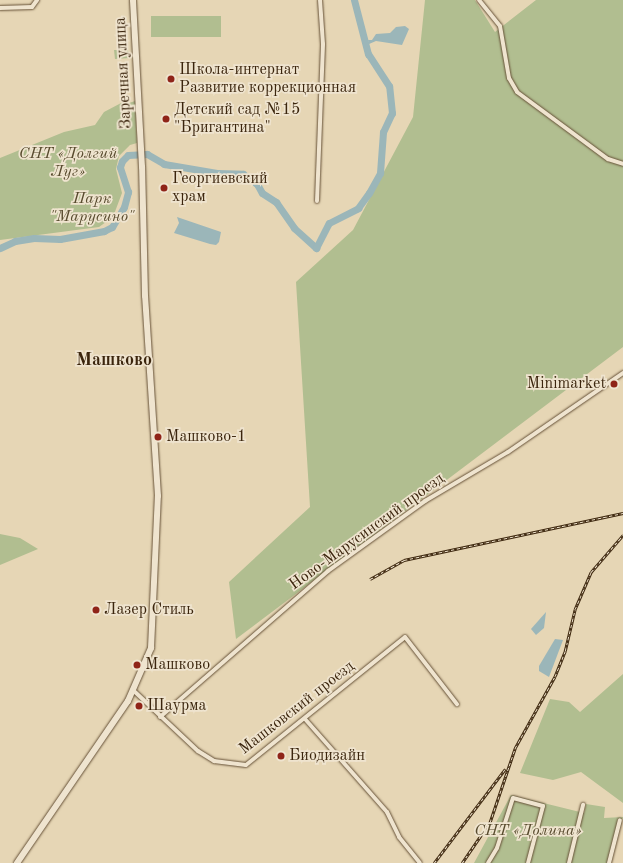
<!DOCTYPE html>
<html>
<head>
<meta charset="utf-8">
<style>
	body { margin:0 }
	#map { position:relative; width:623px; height:863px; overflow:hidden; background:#e6d6b5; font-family:"Old Standard TT",serif }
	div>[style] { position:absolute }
	.green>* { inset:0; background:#b1be90; transform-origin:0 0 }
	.water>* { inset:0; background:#9bb6b9 }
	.river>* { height:7px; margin:-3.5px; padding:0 3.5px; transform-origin:3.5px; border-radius:3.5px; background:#9bb6b9 }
	.roads { filter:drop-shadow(0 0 1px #665137) drop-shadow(0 0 1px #665137) }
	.street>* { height:4px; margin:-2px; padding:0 2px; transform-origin:2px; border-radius:2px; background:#efe4cf }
	.secondary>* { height:6px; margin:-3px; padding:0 3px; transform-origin:3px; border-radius:3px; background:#efe4cf }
	.rail>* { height:2.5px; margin-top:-1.25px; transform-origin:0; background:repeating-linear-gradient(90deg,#efe4cf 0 3px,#3b250d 0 6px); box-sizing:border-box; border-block:1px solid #3b250d }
	.dots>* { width:11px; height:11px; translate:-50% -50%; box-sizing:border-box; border:2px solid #efe4cf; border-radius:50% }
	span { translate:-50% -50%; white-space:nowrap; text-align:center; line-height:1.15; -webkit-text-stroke:3.5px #efe4cf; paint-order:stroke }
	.poi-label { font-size:16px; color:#3b250d }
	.left { translate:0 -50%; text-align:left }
	.right { translate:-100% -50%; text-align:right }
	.street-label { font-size:16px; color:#3b250d }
	.park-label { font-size:16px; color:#584b2e; font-style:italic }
	.quarter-label { font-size:18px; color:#3b250d; font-weight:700 }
</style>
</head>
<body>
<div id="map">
	<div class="green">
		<div style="clip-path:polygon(425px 0,475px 0,495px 32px,536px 0,623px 0,623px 347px,236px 639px,229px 582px,310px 507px,296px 282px,353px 230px,413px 117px)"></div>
		<div style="left:151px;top:16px;width:70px;height:21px"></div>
		<div style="clip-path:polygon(114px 50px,128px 50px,129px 58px,115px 59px)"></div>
		<div style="clip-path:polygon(135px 101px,137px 143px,130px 145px,119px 156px,116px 169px,122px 193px,113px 217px,99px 227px,0 240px,0 158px,64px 132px,95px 125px,104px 112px,123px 102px,126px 104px)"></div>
		<div style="clip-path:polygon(0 534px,20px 538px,38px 549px,0 565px)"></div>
		<div style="clip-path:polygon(623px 674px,623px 803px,581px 772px,553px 780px,520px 773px,550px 699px,569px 702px,580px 712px)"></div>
		<div style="clip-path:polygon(511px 795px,584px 813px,586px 804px,605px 807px,604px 818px,623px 817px,611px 863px,474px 863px)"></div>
	</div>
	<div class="water">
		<div style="clip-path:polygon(405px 26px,409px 29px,402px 45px,376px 41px,369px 44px,368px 40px,372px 40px,376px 34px,390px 33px,396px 27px)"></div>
		<div style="clip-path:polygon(177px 217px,221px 232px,219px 242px,216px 245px,210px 244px,174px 233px,179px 223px)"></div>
		<div style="clip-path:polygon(546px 612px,544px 628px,536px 635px,531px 629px)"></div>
		<div style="clip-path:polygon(555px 639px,563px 640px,549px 677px,539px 671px,539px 666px)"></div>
	</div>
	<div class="river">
		<div style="left:0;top:248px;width:17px;rotate:-25deg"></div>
		<div style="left:15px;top:241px;width:19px;rotate:-9deg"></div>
		<div style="left:34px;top:238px;width:26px;rotate:2deg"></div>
		<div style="left:60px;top:239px;width:45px;rotate:-10.3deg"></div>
		<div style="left:104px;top:231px;width:9px;rotate:-27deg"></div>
		<div style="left:112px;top:227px;width:23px;rotate:-59deg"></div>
		<div style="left:124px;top:207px;width:16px;rotate:-75deg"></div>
		<div style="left:128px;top:192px;width:26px;rotate:-108deg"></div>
		<div style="left:120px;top:167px;width:6px;rotate:-72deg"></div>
		<div style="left:122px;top:161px;width:8px;rotate:-45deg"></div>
		<div style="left:128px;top:155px;width:19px;rotate:-3deg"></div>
		<div style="left:147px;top:154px;width:20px;rotate:30deg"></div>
		<div style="left:164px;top:164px;width:55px;rotate:9.5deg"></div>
		<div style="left:218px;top:173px;width:25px;rotate:2deg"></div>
		<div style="left:243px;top:174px;width:17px;rotate:36deg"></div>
		<div style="left:257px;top:184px;width:10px;rotate:61deg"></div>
		<div style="left:262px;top:193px;width:17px;rotate:33deg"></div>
		<div style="left:276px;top:202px;width:32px;rotate:55deg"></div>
		<div style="left:294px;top:228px;width:30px;rotate:42deg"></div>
		<div style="left:316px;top:248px;width:28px;rotate:-63deg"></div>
		<div style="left:329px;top:223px;width:33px;rotate:-27deg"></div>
		<div style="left:358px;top:208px;width:19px;rotate:-54deg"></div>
		<div style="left:369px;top:193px;width:23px;rotate:-61deg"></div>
		<div style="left:380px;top:173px;width:41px;rotate:-85.8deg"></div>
		<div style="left:383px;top:132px;width:21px;rotate:-65deg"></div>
		<div style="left:392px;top:113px;width:27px;rotate:-96deg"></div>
		<div style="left:389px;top:86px;width:38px;rotate:-123deg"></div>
		<div style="left:368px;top:54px;width:56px;rotate:-104.5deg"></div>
	</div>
	<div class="roads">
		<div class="street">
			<div style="left:479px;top:0;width:33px;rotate:51deg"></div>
			<div style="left:500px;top:26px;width:53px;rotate:80.2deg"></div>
			<div style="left:509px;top:78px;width:16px;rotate:60deg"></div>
			<div style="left:517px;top:92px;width:113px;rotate:36.4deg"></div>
			<div style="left:608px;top:159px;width:16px;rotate:18deg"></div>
			<div style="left:0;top:8px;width:32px;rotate:-2deg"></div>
			<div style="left:32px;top:7px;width:9px;rotate:-54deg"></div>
			<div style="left:317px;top:201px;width:157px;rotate:-87.8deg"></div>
			<div style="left:323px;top:44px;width:44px;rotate:-93.9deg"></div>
			<div style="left:134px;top:691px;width:88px;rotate:43.2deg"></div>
			<div style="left:198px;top:751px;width:19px;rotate:32deg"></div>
			<div style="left:214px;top:761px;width:32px;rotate:7deg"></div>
			<div style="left:246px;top:765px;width:204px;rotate:-38.8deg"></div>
			<div style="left:405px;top:637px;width:85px;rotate:52.2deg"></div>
			<div style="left:160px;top:717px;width:223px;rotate:-41deg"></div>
			<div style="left:328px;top:571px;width:120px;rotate:-35.8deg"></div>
			<div style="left:425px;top:501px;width:96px;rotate:-30.6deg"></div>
			<div style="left:508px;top:452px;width:140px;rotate:-34.5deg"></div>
			<div style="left:305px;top:719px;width:124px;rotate:48.6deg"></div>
			<div style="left:387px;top:812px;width:28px;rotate:64deg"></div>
			<div style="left:399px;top:837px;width:33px;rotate:51deg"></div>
			<div style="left:488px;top:863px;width:17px;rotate:-59deg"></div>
			<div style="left:497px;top:848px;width:52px;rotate:-72.3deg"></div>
			<div style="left:513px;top:798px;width:31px;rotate:15deg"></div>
			<div style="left:543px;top:806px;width:59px;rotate:104.7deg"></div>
			<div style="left:569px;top:863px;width:60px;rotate:-76.4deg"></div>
			<div style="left:609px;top:863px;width:44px;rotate:-75.7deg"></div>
		</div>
		<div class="secondary">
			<div style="left:17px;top:863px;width:196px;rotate:-55.6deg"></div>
			<div style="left:128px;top:701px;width:58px;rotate:-66.5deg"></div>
			<div style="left:151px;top:648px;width:152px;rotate:-87.4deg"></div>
			<div style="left:158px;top:496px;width:200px;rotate:-93.7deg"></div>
			<div style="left:145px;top:296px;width:129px;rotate:-91.3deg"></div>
			<div style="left:142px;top:167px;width:167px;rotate:-93.1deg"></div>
		</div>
	</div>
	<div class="rail">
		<div style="left:370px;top:579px;width:39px;rotate:-29deg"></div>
		<div style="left:404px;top:560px;width:224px;rotate:-12.1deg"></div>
		<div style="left:434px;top:863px;width:118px;rotate:-52.9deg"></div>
		<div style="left:462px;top:863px;width:50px;rotate:-55.7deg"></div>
		<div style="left:490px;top:822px;width:78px;rotate:-71.3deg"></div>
		<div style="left:515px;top:748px;width:82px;rotate:-60.9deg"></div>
		<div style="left:555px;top:676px;width:27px;rotate:-68deg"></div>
		<div style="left:565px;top:651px;width:43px;rotate:-76.6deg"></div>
		<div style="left:575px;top:609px;width:40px;rotate:-66.6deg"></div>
		<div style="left:591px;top:572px;width:49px;rotate:-49.1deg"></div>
	</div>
	<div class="dots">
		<div style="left:171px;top:79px;background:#8f2418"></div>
		<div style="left:166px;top:119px;background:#8f2418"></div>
		<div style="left:164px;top:188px;background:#8f2418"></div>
		<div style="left:614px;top:384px;background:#8f2418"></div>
		<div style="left:158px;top:437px;background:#8f2418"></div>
		<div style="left:96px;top:610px;background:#8f2418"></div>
		<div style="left:137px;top:665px;background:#8f2418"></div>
		<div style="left:139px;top:706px;background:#8f2418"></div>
		<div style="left:281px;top:756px;background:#8f2418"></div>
	</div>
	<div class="poi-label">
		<span class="left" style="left:179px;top:79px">Школа-интернат<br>Развитие коррекционная</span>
		<span class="left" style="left:174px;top:119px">Детский сад №15<br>"Бригантина"</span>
		<span class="left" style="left:172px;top:188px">Георгиевский<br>храм</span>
		<span class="right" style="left:606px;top:384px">Minimarket</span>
		<span class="left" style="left:166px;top:437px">Машково-1</span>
		<span class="left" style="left:104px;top:610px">Лазер Стиль</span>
		<span class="left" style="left:145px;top:665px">Машково</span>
		<span class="left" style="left:147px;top:706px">Шаурма</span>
		<span class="left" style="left:289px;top:756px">Биодизайн</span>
	</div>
	<div class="street-label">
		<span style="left:124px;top:73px;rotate:-93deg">Заречная улица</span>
		<span style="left:367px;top:532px;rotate:-36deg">Ново-Марусинский проезд</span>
		<span style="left:297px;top:708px;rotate:-38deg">Машковский проезд</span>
	</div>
	<div class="park-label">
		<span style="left:68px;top:163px">СНТ «Долгий<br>Луг»</span>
		<span style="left:92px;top:208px">Парк<br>"Марусино"</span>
		<span style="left:528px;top:831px">СНТ «Долина»</span>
	</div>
	<div class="quarter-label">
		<span style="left:114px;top:360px">Машково</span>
	</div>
</div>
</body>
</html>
